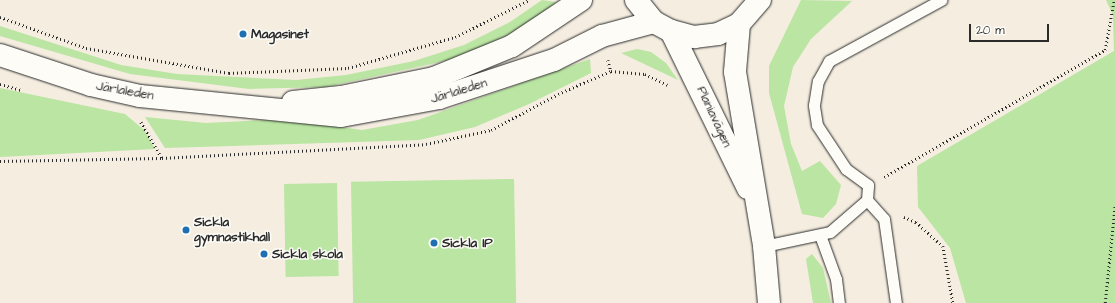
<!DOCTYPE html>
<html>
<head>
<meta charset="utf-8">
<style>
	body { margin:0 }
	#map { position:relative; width:1115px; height:303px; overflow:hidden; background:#f4ede0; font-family:"Architects Daughter",sans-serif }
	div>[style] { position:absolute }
	.green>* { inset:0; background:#bae5a2; transform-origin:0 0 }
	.path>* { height:2.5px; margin-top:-1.25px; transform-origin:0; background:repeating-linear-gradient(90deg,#2b2b2b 0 1px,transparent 0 4px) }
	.roads { filter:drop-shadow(0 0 1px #2b2b2b) drop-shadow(0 0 1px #2b2b2b) }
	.lane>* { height:11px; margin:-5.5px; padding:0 5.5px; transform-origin:5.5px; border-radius:5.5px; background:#fdfcf7 }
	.secondary>* { height:22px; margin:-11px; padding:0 11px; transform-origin:11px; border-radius:11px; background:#fdfcf7 }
	.dots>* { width:11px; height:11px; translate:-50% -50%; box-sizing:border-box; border:2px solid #fdfcf7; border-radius:50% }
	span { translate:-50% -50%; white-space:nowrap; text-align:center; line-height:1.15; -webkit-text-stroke:3px #fdfcf7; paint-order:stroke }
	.poi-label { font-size:13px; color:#2b2b2b; font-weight:700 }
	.left { translate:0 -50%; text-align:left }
	.street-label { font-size:13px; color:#2b2b2b }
	.scale { position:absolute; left:969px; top:24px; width:80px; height:18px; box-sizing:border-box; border:2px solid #2b2b2b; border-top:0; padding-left:5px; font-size:12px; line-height:14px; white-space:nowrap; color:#2b2b2b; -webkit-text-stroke:3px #fdfcf7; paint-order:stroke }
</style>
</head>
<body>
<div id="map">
	<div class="green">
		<div style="clip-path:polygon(542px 0,556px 2px,526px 26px,463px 57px,326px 87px,249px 89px,130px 74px,0 36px,0 26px,121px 65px,177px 74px,296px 80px,346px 75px,414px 61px,464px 45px,510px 22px)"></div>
		<div style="clip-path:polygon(801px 0,852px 1px,811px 39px,793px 67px,784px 106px,791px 144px,802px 171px,820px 161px,841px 185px,836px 204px,823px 218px,802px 214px,769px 93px,769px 66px)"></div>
		<div style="clip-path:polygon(1106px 0,1115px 0,1115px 303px,966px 303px,950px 248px,918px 207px,917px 166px,1114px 51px,1113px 15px)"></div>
		<div style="clip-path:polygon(637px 49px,651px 52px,666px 63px,678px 80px,621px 53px)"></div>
		<div style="clip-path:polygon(590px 59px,591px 73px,529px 104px,475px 127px,419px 140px,165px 148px,145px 117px,206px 123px,285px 119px,362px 130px,418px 120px)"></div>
		<div style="clip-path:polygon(0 88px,125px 114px,144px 130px,155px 149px,0 157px)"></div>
		<div style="left:514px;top:179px;width:124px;height:163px;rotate:89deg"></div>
		<div style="left:337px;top:183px;width:93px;height:53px;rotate:89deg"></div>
		<div style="clip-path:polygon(812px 254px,823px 268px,831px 303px,813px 303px,806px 259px)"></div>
	</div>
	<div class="path">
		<div style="left:0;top:17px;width:91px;rotate:19.8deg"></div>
		<div style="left:86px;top:48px;width:145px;rotate:9.9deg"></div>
		<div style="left:229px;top:73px;width:119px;rotate:-2.4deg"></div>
		<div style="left:348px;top:68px;width:111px;rotate:-16.2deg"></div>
		<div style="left:455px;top:37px;width:83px;rotate:-26.6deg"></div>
		<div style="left:608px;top:60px;width:11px;rotate:75deg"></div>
		<div style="left:611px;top:71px;width:34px;rotate:5deg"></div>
		<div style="left:645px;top:74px;width:25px;rotate:26deg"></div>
		<div style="left:0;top:84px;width:22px;rotate:16deg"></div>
		<div style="left:141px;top:122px;width:42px;rotate:59.7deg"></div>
		<div style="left:0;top:161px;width:162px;rotate:-1.1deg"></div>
		<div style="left:162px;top:158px;width:264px;rotate:-3deg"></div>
		<div style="left:426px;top:144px;width:66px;rotate:-12.2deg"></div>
		<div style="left:491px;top:130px;width:76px;rotate:-28.2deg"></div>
		<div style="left:558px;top:94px;width:58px;rotate:-23.5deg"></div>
		<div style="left:884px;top:177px;width:255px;rotate:-29.9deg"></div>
		<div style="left:1105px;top:50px;width:51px;rotate:-79.8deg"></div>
		<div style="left:904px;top:217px;width:13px;rotate:23deg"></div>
		<div style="left:916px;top:222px;width:36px;rotate:42deg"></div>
		<div style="left:943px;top:246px;width:58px;rotate:80deg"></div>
		<div style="left:1105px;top:303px;width:99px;rotate:-84.2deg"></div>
	</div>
	<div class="roads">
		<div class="lane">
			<div style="left:867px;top:200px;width:25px;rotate:48deg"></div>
			<div style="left:884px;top:219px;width:85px;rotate:81.9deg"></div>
			<div style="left:820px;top:235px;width:47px;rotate:70deg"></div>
			<div style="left:836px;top:279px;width:24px;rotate:83deg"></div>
			<div style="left:764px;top:246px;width:67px;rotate:-12deg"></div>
			<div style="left:830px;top:232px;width:49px;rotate:-40.9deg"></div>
			<div style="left:867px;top:200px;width:15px;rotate:-86deg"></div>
			<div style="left:868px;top:185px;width:27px;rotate:-144deg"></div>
			<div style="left:846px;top:169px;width:53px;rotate:-123.4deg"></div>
			<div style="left:817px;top:125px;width:20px;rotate:-99deg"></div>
			<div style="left:814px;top:105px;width:24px;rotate:-81deg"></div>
			<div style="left:818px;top:81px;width:23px;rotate:-61deg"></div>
			<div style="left:829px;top:61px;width:128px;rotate:-28.6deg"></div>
		</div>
		<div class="secondary">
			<div style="left:636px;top:0;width:28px;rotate:51deg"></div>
			<div style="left:654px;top:22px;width:19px;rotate:28deg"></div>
			<div style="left:671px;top:31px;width:24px;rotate:15deg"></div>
			<div style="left:694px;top:37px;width:24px;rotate:-7deg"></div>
			<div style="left:718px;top:34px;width:23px;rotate:-25deg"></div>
			<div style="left:739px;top:24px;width:32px;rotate:-49deg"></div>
			<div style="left:739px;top:24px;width:48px;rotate:94.8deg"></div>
			<div style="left:735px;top:72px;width:176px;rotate:80.5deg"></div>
			<div style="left:764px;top:246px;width:57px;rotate:85deg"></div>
			<div style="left:671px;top:31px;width:175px;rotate:63.9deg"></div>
			<div style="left:0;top:55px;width:96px;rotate:18.2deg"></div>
			<div style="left:91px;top:85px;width:50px;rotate:12.7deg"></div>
			<div style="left:140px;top:96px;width:202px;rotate:5.7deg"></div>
			<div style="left:341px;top:116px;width:100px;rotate:-10.4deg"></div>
			<div style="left:439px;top:98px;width:121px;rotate:-18.3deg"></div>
			<div style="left:554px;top:60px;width:54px;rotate:-26.6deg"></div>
			<div style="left:602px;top:36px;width:54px;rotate:-15.1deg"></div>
			<div style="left:293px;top:102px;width:48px;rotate:-5.9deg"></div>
			<div style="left:341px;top:97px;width:95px;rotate:-11.5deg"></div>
			<div style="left:434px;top:78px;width:84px;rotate:-22.3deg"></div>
			<div style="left:512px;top:46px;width:83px;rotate:-33.7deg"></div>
		</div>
	</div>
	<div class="dots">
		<div style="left:243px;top:34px;background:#1f6fb2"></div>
		<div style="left:186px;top:230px;background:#1f6fb2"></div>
		<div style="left:434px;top:243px;background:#1f6fb2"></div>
		<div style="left:264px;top:254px;background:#1f6fb2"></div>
	</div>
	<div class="poi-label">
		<span class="left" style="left:251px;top:34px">Magasinet</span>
		<span class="left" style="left:194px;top:230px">Sickla<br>gymnastikhall</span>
		<span class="left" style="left:442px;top:243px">Sickla IP</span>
		<span class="left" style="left:272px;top:254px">Sickla skola</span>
	</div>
	<div class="street-label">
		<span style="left:125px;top:91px;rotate:10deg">Järlaleden</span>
		<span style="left:459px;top:91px;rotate:-17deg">Järlaleden</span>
		<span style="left:714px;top:117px;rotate:65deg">Planiavägen</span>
	</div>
	<div class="scale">20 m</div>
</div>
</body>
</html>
